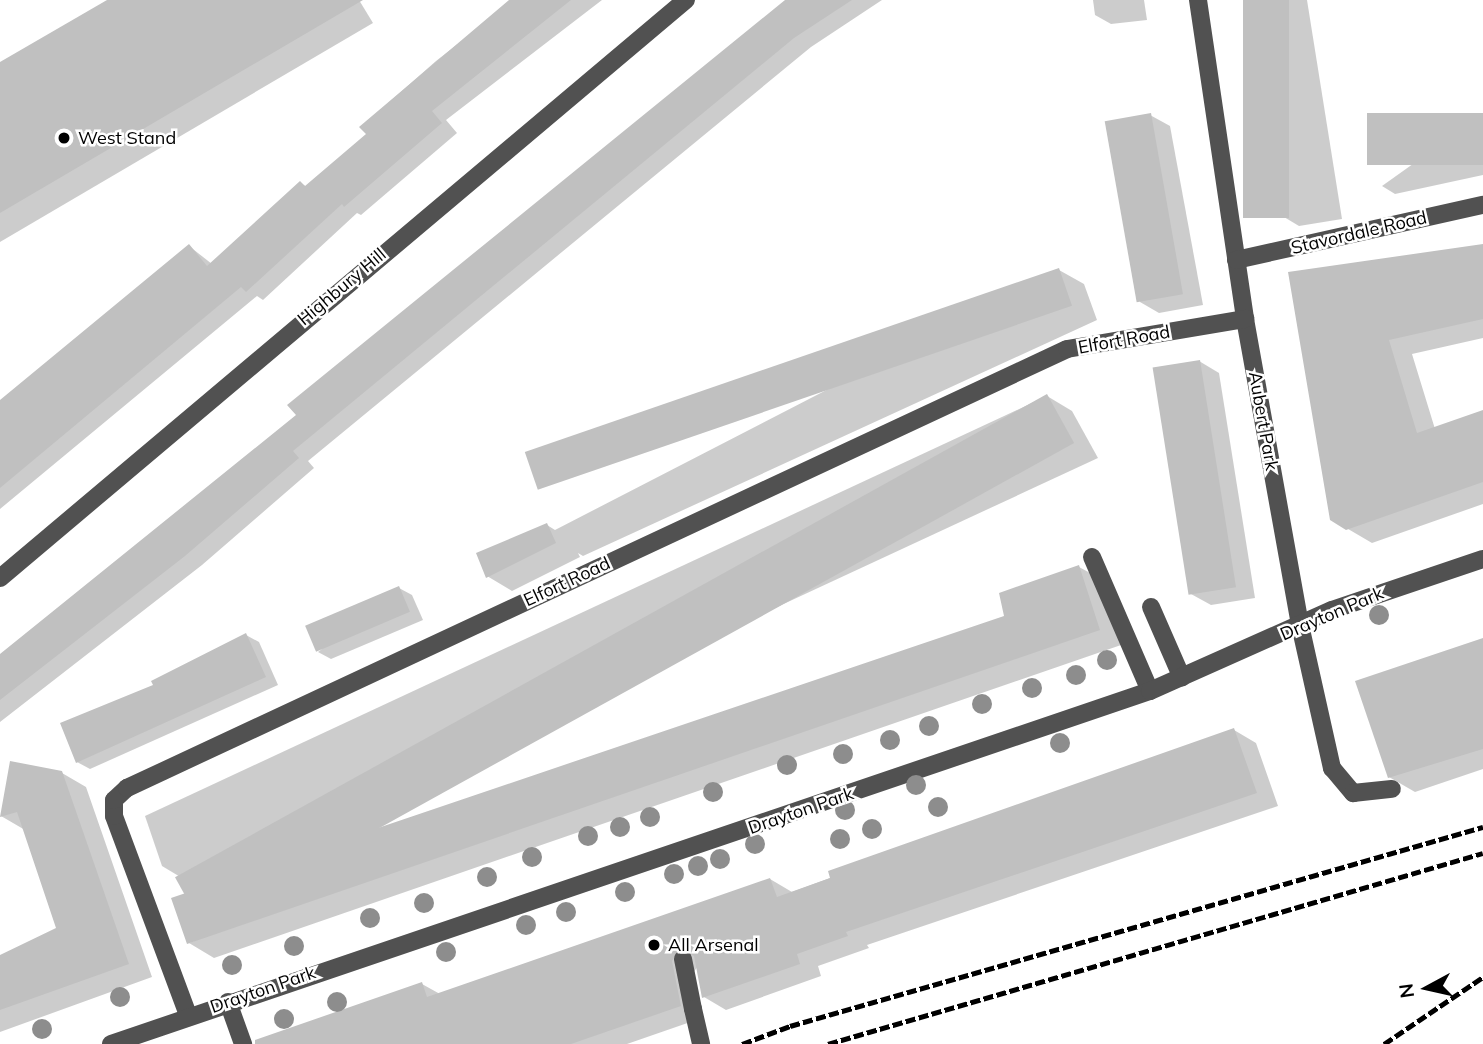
<!DOCTYPE html>
<html>
<head>
<meta charset="utf-8">
<style>
	body { margin:0 }
	#map { position:relative; width:1483px; height:1044px; overflow:hidden; background:#fff; font-family:Mulish,sans-serif }
	div>[style] { position:absolute }
	.shadow>* { inset:0; background:#0003 }
	.building>* { inset:0; background:#c0c0c0; transform-origin:0 0 }
	.minor>* { height:18px; margin:-9px; padding:0 9px; transform-origin:9px; border-radius:9px; background:#515151 }
	.rail>* { height:5px; margin-top:-2.5px; transform-origin:0; background:repeating-linear-gradient(90deg,#000 0 10px,transparent 0 13.5px) }
	.minor-bridge>* { height:18px; margin:-9px; padding:0 9px; transform-origin:9px; border-radius:9px; background:#515151 }
	.trees>* { width:20px; height:20px; margin:-10px; border-radius:50%; background:#8d8d8d }
	.dots>* { width:19px; height:19px; translate:-50% -50%; box-sizing:border-box; border:4px solid #fff; border-radius:50% }
	span { translate:-50% -50%; white-space:nowrap; text-align:center; line-height:1.15; -webkit-text-stroke:5px #fff; paint-order:stroke }
	.poi-label { font-size:18px; color:#000 }
	.left { translate:0 -50%; text-align:left }
	.street-label { font-size:18px; color:#000 }
	.north { position:absolute; left:1392px; top:953px; width:70px; height:70px; -webkit-text-stroke:5px #fff; paint-order:stroke; rotate:262deg; font-size:19px; font-weight:700; line-height:28px; text-align:center; color:#000 }
	.north::after { content:''; display:block; margin:auto; width:24px; height:32px; background:#000; clip-path:polygon(50% 0,100% 100%,50% 72%,0 100%) }
</style>
</head>
<body>
<div id="map">
	<div class="shadow">
		<div style="clip-path:polygon(110px 0,359px 0,373px 23px,0 242px,0 65px)"></div>
		<div style="clip-path:polygon(514px 0,602px 0,446px 120px,457px 133px,361px 215px,357px 213px,263px 300px,257px 296px,0 509px,0 402px,189px 246px,212px 264px,300px 183px,307px 187px,368px 134px,361px 127px,436px 61px)"></div>
		<div style="clip-path:polygon(787px 0,882px 0,811px 47px,308px 461px,314px 468px,202px 565px,0 722px,0 657px,163px 529px)"></div>
		<div style="clip-path:polygon(1093px 0,1144px 0,1147px 20px,1111px 24px,1095px 15px)"></div>
		<div style="clip-path:polygon(1245px 0,1307px 0,1342px 219px,1299px 226px,1279px 214px)"></div>
		<div style="clip-path:polygon(1483px 114px,1483px 175px,1395px 194px,1382px 186px)"></div>
		<div style="clip-path:polygon(1150px 115px,1170px 126px,1203px 305px,1159px 313px,1140px 302px)"></div>
		<div style="clip-path:polygon(1483px 248px,1483px 338px,1412px 354px,1435px 429px,1483px 412px,1483px 504px,1372px 543px,1331px 519px,1290px 273px)"></div>
		<div style="clip-path:polygon(1059px 270px,1084px 284px,1097px 320px,583px 556px,578px 553px,580px 557px,512px 591px,487px 576px,547px 525px,555px 530px)"></div>
		<div style="clip-path:polygon(1199px 361px,1219px 373px,1255px 598px,1211px 605px,1191px 594px)"></div>
		<div style="clip-path:polygon(1047px 396px,1072px 411px,1098px 458px,187px 881px,162px 866px,145px 816px)"></div>
		<div style="clip-path:polygon(1079px 567px,1105px 581px,1124px 644px,214px 958px,189px 943px,1006px 618px)"></div>
		<div style="clip-path:polygon(399px 588px,412px 595px,423px 620px,331px 659px,318px 652px)"></div>
		<div style="clip-path:polygon(246px 635px,259px 642px,278px 685px,90px 769px,77px 762px,155px 686px)"></div>
		<div style="clip-path:polygon(1483px 640px,1483px 769px,1415px 792px,1389px 777px)"></div>
		<div style="clip-path:polygon(1234px 730px,1256px 743px,1278px 806px,867px 945px,869px 948px,818px 966px,821px 976px,726px 1010px,704px 997px,698px 966px,693px 973px,702px 1018px,627px 1044px,265px 1044px,422px 984px,440px 994px,770px 879px,792px 892px)"></div>
		<div style="clip-path:polygon(62px 773px,86px 787px,152px 977px,0 1032px,0 957px,58px 928px,25px 830px,1px 816px)"></div>
	</div>
	<div class="building">
		<div style="clip-path:polygon(107px 0,363px 0,0 213px,0 62px)"></div>
		<div style="clip-path:polygon(509px 0,571px 0,432px 111px,442px 123px,344px 207px,342px 204px,246px 292px,241px 287px,0 488px,0 400px,189px 244px,207px 266px,300px 181px,305px 186px,366px 134px,359px 127px)"></div>
		<div style="clip-path:polygon(785px 0,852px 0,794px 38px,293px 451px,299px 458px,185px 556px,0 700px,0 654px,296px 415px,287px 405px)"></div>
		<div style="left:1243px;top:0;width:46px;height:218px"></div>
		<div style="left:1151px;top:113px;width:184px;height:47px;rotate:80deg"></div>
		<div style="left:1483px;top:113px;width:52px;height:116px;rotate:90deg"></div>
		<div style="clip-path:polygon(1483px 244px,1483px 319px,1389px 340px,1417px 433px,1483px 410px,1483px 482px,1346px 530px,1330px 520px,1288px 272px)"></div>
		<div style="left:1059px;top:268px;width:40px;height:565px;rotate:71deg"></div>
		<div style="left:1200px;top:360px;width:230px;height:48px;rotate:81deg"></div>
		<div style="left:1047px;top:394px;width:56px;height:997px;rotate:61deg"></div>
		<div style="clip-path:polygon(547px 523px,556px 543px,486px 578px,476px 553px)"></div>
		<div style="clip-path:polygon(1079px 565px,1100px 630px,187px 944px,171px 898px,1004px 616px,999px 593px)"></div>
		<div style="left:399px;top:586px;width:28px;height:102px;rotate:67deg"></div>
		<div style="clip-path:polygon(246px 633px,266px 677px,76px 763px,60px 723px,153px 685px,151px 681px)"></div>
		<div style="clip-path:polygon(1483px 638px,1483px 749px,1388px 778px,1355px 681px)"></div>
		<div style="clip-path:polygon(1234px 728px,1257px 793px,846px 932px,848px 936px,797px 954px,800px 964px,702px 998px,694px 956px,680px 948px,672px 961px,681px 1006px,571px 1044px,255px 1044px,255px 1040px,422px 982px,427px 997px,770px 878px,777px 897px,830px 878px,828px 871px)"></div>
		<div style="clip-path:polygon(10px 761px,62px 771px,129px 964px,0 1010px,0 955px,56px 928px,17px 812px,0 817px)"></div>
	</div>
	<div class="minor">
		<div style="left:1198px;top:0;width:322px;rotate:81.6deg"></div>
		<div style="left:1245px;top:319px;width:311px;rotate:79.8deg"></div>
		<div style="left:1300px;top:625px;width:147px;rotate:77.4deg"></div>
		<div style="left:1332px;top:768px;width:33px;rotate:50deg"></div>
		<div style="left:1353px;top:793px;width:39px;rotate:-6deg"></div>
		<div style="left:1236px;top:260px;width:253px;rotate:-12.6deg"></div>
		<div style="left:1092px;top:557px;width:146px;rotate:66.6deg"></div>
		<div style="left:0;top:578px;width:897px;rotate:-40.12deg"></div>
		<div style="left:1151px;top:607px;width:77px;rotate:66.4deg"></div>
		<div style="left:683px;top:959px;width:51px;rotate:78.7deg"></div>
		<div style="left:228px;top:1002px;width:45px;rotate:70.3deg"></div>
		<div style="left:188px;top:1015px;width:212px;rotate:-110.4deg"></div>
		<div style="left:114px;top:816px;width:16px;rotate:-90deg"></div>
		<div style="left:114px;top:800px;width:18px;rotate:-43deg"></div>
		<div style="left:127px;top:788px;width:1037px;rotate:-25.03deg"></div>
		<div style="left:1067px;top:349px;width:181px;rotate:-9.6deg"></div>
		<div style="left:111px;top:1044px;width:1097px;rotate:-18.77deg"></div>
		<div style="left:1150px;top:691px;width:199px;rotate:-24deg"></div>
		<div style="left:1332px;top:610px;width:159px;rotate:-18.7deg"></div>
	</div>
	<div class="rail">
		<div style="left:742px;top:1044px;width:51px;rotate:-20.6deg"></div>
		<div style="left:790px;top:1026px;width:721px;rotate:-16.02deg"></div>
		<div style="left:828px;top:1044px;width:682px;rotate:-16.26deg"></div>
		<div style="left:1384px;top:1044px;width:120px;rotate:-34.1deg"></div>
	</div>
	<div class="minor-bridge">
		<div style="left:693px;top:1009px;width:36px;rotate:77deg"></div>
	</div>
	<div class="trees">
		<div style="left:1379px;top:615px"></div>
		<div style="left:1107px;top:660px"></div>
		<div style="left:1076px;top:675px"></div>
		<div style="left:1032px;top:688px"></div>
		<div style="left:982px;top:704px"></div>
		<div style="left:929px;top:726px"></div>
		<div style="left:890px;top:740px"></div>
		<div style="left:1060px;top:743px"></div>
		<div style="left:843px;top:754px"></div>
		<div style="left:787px;top:765px"></div>
		<div style="left:916px;top:785px"></div>
		<div style="left:713px;top:792px"></div>
		<div style="left:938px;top:807px"></div>
		<div style="left:845px;top:810px"></div>
		<div style="left:650px;top:817px"></div>
		<div style="left:620px;top:827px"></div>
		<div style="left:872px;top:829px"></div>
		<div style="left:588px;top:836px"></div>
		<div style="left:840px;top:839px"></div>
		<div style="left:755px;top:844px"></div>
		<div style="left:532px;top:857px"></div>
		<div style="left:720px;top:859px"></div>
		<div style="left:698px;top:866px"></div>
		<div style="left:674px;top:874px"></div>
		<div style="left:487px;top:877px"></div>
		<div style="left:625px;top:892px"></div>
		<div style="left:424px;top:903px"></div>
		<div style="left:566px;top:912px"></div>
		<div style="left:370px;top:918px"></div>
		<div style="left:526px;top:925px"></div>
		<div style="left:294px;top:946px"></div>
		<div style="left:446px;top:952px"></div>
		<div style="left:232px;top:965px"></div>
		<div style="left:120px;top:997px"></div>
		<div style="left:337px;top:1002px"></div>
		<div style="left:284px;top:1019px"></div>
		<div style="left:42px;top:1029px"></div>
	</div>
	<div class="dots">
		<div style="left:64px;top:138px;background:#000"></div>
		<div style="left:654px;top:945px;background:#000"></div>
	</div>
	<div class="poi-label">
		<span class="left" style="left:78px;top:138px">West Stand</span>
		<span class="left" style="left:668px;top:945px">All Arsenal</span>
	</div>
	<div class="street-label">
		<span style="left:1359px;top:233px;rotate:-13deg">Stavordale Road</span>
		<span style="left:342px;top:287px;rotate:-40deg">Highbury Hill</span>
		<span style="left:1124px;top:340px;rotate:-10deg">Elfort Road</span>
		<span style="left:1263px;top:421px;rotate:80deg">Aubert Park</span>
		<span style="left:567px;top:582px;rotate:-25deg">Elfort Road</span>
		<span style="left:1332px;top:614px;rotate:-23deg">Drayton Park</span>
		<span style="left:801px;top:811px;rotate:-19deg">Drayton Park</span>
		<span style="left:263px;top:990px;rotate:-19deg">Drayton Park</span>
	</div>
	<div class="north">N</div>
</div>
</body>
</html>
